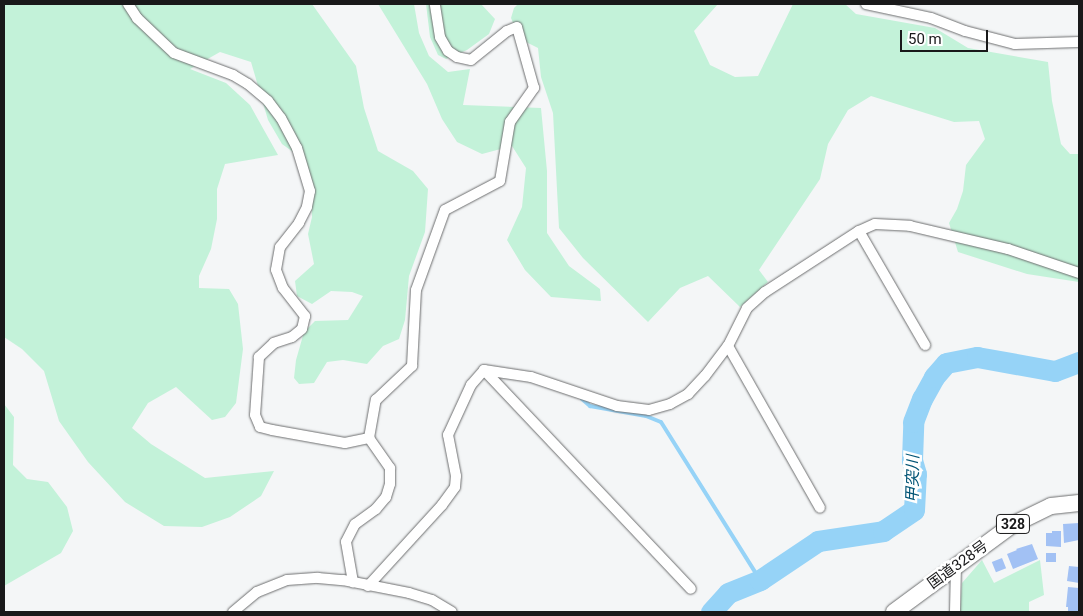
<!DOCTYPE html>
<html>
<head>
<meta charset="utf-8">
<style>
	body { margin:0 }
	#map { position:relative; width:1083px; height:616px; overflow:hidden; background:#f4f6f7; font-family:Roboto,"Noto Sans JP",sans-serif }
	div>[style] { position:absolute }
	.green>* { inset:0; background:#c3f2d9 }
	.stream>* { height:4px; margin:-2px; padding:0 2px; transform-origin:2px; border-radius:2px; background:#96d3f7 }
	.river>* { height:21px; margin:-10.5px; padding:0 10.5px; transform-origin:10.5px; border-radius:10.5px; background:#96d3f7 }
	.building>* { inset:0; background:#a2c1f4; transform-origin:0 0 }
	.roads { filter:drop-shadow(0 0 1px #6d6e6f) drop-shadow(0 0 1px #6d6e6f) }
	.minor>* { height:10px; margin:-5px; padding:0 5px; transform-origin:5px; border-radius:5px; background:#fff }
	.trunk>* { height:16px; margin:-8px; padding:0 8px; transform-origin:8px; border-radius:8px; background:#fff }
	span { translate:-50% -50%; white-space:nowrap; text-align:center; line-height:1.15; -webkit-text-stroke:5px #fff; paint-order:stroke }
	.shield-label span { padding:1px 4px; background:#fff; border:1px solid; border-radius:4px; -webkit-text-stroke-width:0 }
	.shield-label { font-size:14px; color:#19191a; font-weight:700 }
	.street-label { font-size:15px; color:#19191a }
	.water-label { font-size:16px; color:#025475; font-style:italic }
	.frame { position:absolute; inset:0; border:5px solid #19191a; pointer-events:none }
	.scale { position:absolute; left:900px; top:30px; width:88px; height:22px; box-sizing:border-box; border:2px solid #19191a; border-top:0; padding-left:6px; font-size:15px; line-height:18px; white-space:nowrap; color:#19191a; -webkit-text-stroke:4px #fff; paint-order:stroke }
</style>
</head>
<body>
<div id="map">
	<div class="green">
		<div style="clip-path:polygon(4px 4px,312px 4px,356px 66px,364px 108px,378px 151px,413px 171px,428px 189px,425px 232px,409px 276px,405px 320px,399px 339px,383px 346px,367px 364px,343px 360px,327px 362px,314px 383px,299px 384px,294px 378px,296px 360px,304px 332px,315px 321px,348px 320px,363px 296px,352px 292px,331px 291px,312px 304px,297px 296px,295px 281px,314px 264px,308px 234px,312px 217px,311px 197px,304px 160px,282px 144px,268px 120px,251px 62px,220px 52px,190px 69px,226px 83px,250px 105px,278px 155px,225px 164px,217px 189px,217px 219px,211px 249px,199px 276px,199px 288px,229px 289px,238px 304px,243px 349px,236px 403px,225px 417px,212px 420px,176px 387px,148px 403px,132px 428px,151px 444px,205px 478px,274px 471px,261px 496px,230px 517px,202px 527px,164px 526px,125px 502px,88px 462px,59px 421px,44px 371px,22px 349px,4px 337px)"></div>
		<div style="clip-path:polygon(378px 4px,414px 4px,419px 33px,429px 56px,448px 72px,470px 69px,463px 105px,541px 108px,547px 171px,547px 233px,569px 266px,600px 289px,601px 301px,551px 297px,525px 270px,507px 240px,522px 207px,526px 168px,512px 146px,482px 154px,457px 142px,442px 119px,427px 84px)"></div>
		<div style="clip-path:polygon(426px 4px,481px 4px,495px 19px,489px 34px,467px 50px,446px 59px,438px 55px,430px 37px)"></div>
		<div style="clip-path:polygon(518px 4px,718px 4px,694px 31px,710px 65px,735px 77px,758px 76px,793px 4px,845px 4px,856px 14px,935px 28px,968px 48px,1048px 62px,1052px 101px,1061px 144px,1070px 154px,1079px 154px,1079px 282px,1027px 274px,958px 252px,949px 223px,957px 209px,963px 191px,966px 165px,985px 139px,979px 121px,954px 122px,871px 96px,848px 110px,828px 144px,820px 179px,759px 270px,768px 282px,740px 307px,708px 276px,680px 288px,648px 322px,583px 258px,559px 228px,553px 113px,541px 77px,538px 48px,520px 39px,511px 18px,514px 8px)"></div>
		<div style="clip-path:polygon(4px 404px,14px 417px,13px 465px,27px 479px,48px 482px,67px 507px,73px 531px,61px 553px,4px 586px)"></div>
		<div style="clip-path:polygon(982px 560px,994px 583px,1040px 560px,1044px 595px,1029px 602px,1029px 612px,960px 612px,962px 583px)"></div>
	</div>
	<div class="stream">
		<div style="left:582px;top:399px;width:11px;rotate:41deg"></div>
		<div style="left:590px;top:406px;width:57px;rotate:10.1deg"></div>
		<div style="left:646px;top:416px;width:16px;rotate:22deg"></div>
		<div style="left:661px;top:422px;width:186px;rotate:57.9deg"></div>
	</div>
	<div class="river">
		<div style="left:711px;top:612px;width:25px;rotate:-48deg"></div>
		<div style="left:728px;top:593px;width:35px;rotate:-22deg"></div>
		<div style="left:760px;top:580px;width:70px;rotate:-33.9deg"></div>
		<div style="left:818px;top:541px;width:66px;rotate:-8.7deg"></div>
		<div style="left:883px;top:531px;width:37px;rotate:-34deg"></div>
		<div style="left:914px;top:510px;width:36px;rotate:-87deg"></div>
		<div style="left:916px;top:474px;width:15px;rotate:-106deg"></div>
		<div style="left:912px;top:460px;width:38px;rotate:-88deg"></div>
		<div style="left:913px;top:422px;width:25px;rotate:-69deg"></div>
		<div style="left:922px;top:399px;width:25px;rotate:-61deg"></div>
		<div style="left:934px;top:377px;width:18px;rotate:-49deg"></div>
		<div style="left:946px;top:363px;width:32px;rotate:-11deg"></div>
		<div style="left:977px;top:357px;width:79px;rotate:10.2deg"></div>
		<div style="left:1055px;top:371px;width:26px;rotate:-21deg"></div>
	</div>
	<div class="building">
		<div style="clip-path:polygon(1079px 523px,1079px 540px,1064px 543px,1063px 524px)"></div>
		<div style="clip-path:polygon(1052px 531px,1061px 531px,1061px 547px,1046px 546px,1046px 533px,1052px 533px)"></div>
		<div style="clip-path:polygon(1032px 544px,1038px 559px,1013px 569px,1007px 554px,1017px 550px,1016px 549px)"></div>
		<div style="left:1046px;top:553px;width:10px;height:9px"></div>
		<div style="left:1002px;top:558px;width:11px;height:11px;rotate:68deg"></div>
		<div style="clip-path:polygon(1069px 566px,1079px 567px,1079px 583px,1067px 581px)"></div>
		<div style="clip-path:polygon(1068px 587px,1079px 588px,1079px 612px,1068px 612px,1068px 607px,1066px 607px)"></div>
	</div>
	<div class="roads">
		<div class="minor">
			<div style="left:128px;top:4px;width:17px;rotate:57deg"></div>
			<div style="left:137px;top:18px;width:51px;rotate:43.4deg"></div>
			<div style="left:174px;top:53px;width:63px;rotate:20.4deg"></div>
			<div style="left:233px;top:75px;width:17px;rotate:31deg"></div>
			<div style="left:248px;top:84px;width:26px;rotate:40deg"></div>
			<div style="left:268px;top:101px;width:21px;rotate:53deg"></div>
			<div style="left:281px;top:118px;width:34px;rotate:62deg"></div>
			<div style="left:297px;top:148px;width:45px;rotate:73.2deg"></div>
			<div style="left:310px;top:191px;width:16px;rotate:101deg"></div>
			<div style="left:307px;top:207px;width:18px;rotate:117deg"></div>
			<div style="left:299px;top:223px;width:31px;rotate:128deg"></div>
			<div style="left:280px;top:247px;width:23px;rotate:100deg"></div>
			<div style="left:276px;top:270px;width:19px;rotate:69deg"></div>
			<div style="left:283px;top:288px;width:36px;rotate:52deg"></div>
			<div style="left:305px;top:316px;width:13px;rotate:103deg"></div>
			<div style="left:302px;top:329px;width:13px;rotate:141deg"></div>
			<div style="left:292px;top:337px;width:19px;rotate:162deg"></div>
			<div style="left:274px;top:343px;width:21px;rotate:137deg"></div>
			<div style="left:259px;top:357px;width:58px;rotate:93.9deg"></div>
			<div style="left:255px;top:415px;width:13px;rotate:67deg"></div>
			<div style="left:260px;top:427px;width:12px;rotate:14deg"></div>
			<div style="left:272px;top:430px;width:74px;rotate:10.1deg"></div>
			<div style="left:345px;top:443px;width:25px;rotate:-12deg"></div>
			<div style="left:369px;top:438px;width:37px;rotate:55deg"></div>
			<div style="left:390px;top:468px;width:16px;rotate:90deg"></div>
			<div style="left:390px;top:484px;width:14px;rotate:107deg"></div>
			<div style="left:386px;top:497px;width:16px;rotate:130deg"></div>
			<div style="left:376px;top:509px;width:26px;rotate:144deg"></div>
			<div style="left:355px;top:524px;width:20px;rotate:117deg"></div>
			<div style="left:346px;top:542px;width:41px;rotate:80.1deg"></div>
			<div style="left:866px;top:4px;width:66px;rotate:12.2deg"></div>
			<div style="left:931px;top:18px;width:36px;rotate:21deg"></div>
			<div style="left:965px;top:31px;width:52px;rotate:14.6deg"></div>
			<div style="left:1015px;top:44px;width:64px;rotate:-1.8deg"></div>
			<div style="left:859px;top:231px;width:132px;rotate:59.9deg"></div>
			<div style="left:728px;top:346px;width:186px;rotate:60.4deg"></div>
			<div style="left:484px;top:370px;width:48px;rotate:8.5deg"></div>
			<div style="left:531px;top:377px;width:91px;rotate:18.6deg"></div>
			<div style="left:617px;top:406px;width:32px;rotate:7deg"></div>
			<div style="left:649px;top:410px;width:22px;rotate:-16deg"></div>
			<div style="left:670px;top:404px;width:21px;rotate:-29deg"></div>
			<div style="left:688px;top:394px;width:25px;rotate:-47deg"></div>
			<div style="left:705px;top:376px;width:38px;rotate:-53deg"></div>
			<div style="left:728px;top:346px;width:42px;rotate:-63.4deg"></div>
			<div style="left:747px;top:308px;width:24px;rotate:-42deg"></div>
			<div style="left:765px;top:292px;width:112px;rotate:-33deg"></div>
			<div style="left:859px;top:231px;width:17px;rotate:-24deg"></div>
			<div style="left:875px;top:224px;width:35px;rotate:3deg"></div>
			<div style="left:910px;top:226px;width:101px;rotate:13.2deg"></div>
			<div style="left:1008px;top:249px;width:75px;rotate:18.7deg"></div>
			<div style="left:484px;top:370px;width:301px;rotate:46.6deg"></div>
			<div style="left:369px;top:438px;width:39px;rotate:-80deg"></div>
			<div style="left:376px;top:400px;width:50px;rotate:-43.4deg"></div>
			<div style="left:412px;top:366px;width:76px;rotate:-87deg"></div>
			<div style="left:416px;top:290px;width:85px;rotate:-70.1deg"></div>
			<div style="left:445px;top:210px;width:62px;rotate:-27.8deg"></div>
			<div style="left:500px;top:181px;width:60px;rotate:-80.4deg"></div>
			<div style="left:510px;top:122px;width:42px;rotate:-54.8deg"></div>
			<div style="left:534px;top:88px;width:63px;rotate:-105.6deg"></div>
			<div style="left:517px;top:27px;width:11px;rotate:158deg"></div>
			<div style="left:507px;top:31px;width:46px;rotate:141.1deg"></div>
			<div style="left:471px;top:60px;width:14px;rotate:-168deg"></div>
			<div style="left:457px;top:57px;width:11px;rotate:-146deg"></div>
			<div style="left:448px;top:51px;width:16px;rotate:-120deg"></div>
			<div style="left:440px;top:37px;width:33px;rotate:-99deg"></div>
			<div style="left:368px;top:586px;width:110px;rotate:-47.6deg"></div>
			<div style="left:442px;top:505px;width:22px;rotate:-54deg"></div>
			<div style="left:455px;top:487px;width:11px;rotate:-85deg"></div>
			<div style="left:456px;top:476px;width:42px;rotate:-101deg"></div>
			<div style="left:448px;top:435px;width:55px;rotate:-65.3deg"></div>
			<div style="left:471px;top:385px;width:20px;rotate:-49deg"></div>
			<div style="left:233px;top:612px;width:31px;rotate:-40deg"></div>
			<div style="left:257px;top:592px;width:32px;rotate:-22deg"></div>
			<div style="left:287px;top:580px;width:31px;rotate:-4deg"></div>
			<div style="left:318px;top:578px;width:25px;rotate:5deg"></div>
			<div style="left:343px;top:580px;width:67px;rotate:11.1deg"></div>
			<div style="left:409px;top:593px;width:24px;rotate:17deg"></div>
			<div style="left:432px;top:600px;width:23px;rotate:31deg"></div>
			<div style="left:955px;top:612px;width:46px;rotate:-88.8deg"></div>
		</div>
		<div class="trunk">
			<div style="left:894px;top:612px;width:147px;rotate:-36.4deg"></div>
			<div style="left:1012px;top:525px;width:43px;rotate:-26deg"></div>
			<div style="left:1051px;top:506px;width:28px;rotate:-6deg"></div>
		</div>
	</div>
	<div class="shield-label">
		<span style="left:1013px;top:524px">328</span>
	</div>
	<div class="street-label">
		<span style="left:958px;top:565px;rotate:-36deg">国道328号</span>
	</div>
	<div class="water-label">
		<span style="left:913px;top:479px;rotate:-89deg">甲突川</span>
	</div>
	<div class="frame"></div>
	<div class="scale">50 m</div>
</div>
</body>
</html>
